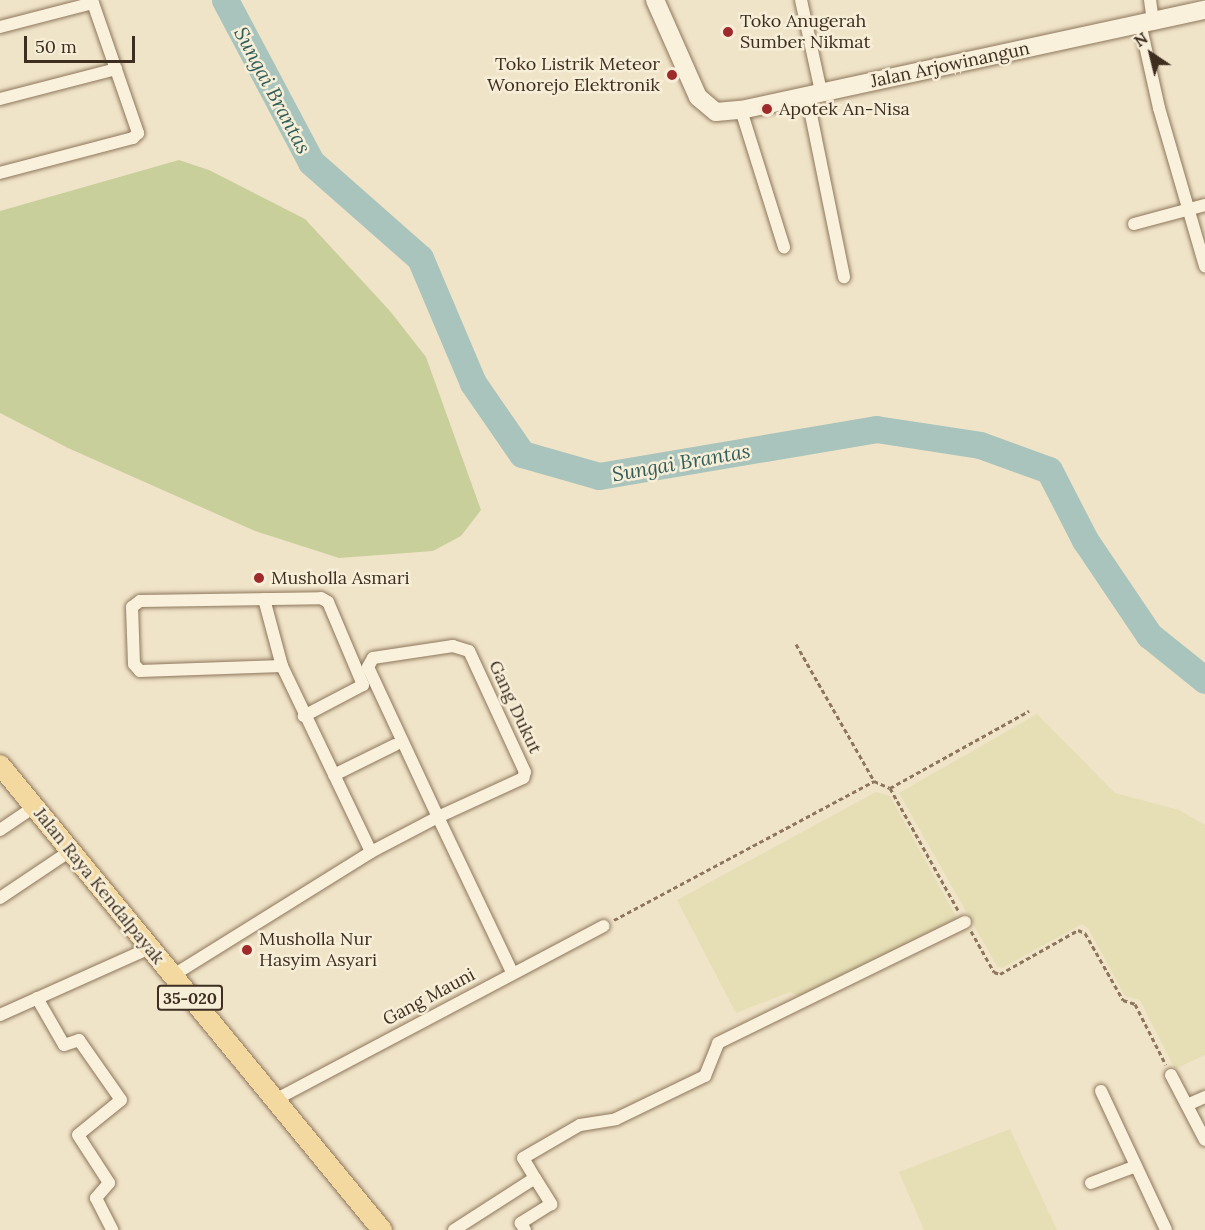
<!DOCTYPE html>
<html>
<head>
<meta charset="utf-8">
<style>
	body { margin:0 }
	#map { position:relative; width:1205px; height:1230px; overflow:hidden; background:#f0e4c8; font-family:Lora,serif }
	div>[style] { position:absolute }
	.farmland>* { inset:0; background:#e6deb5 }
	.green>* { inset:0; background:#c9cf9b }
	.river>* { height:27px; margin:-13.5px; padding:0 13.5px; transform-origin:13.5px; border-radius:13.5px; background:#a9c4bc }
	.path>* { height:3px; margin-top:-1.5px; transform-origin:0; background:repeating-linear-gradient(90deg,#8d765c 0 4.5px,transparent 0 7.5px) }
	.roads { filter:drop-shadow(0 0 2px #8d765c) drop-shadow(0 0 2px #8d765c) }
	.minor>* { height:12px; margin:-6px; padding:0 6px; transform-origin:6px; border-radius:6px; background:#faf1dc }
	.secondary>* { height:18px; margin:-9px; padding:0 9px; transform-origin:9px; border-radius:9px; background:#faf1dc }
	.primary>* { height:20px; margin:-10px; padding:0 10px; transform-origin:10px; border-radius:10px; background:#f3d9a0 }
	.dots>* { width:16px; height:16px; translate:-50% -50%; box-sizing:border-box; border:3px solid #f7eed8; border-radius:50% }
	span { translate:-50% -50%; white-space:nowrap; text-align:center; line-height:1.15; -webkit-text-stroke:5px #f7eed8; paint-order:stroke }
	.shield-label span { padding:2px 4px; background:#f7eed8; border:2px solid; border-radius:4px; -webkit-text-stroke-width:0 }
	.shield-label { font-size:16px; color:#3d2e20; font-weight:700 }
	.poi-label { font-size:18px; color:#3d2e20 }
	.left { translate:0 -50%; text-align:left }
	.right { translate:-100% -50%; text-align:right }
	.street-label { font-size:18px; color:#3d2e20 }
	.water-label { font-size:20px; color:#2f5d5a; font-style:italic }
	.north { position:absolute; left:1121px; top:24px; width:60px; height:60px; -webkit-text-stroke:4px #f7eed8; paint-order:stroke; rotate:325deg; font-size:16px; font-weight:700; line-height:24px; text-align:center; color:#3d2e20 }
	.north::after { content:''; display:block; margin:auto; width:21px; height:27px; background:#3d2e20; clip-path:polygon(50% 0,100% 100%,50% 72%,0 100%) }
	.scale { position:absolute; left:24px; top:36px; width:111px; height:27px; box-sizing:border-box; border:3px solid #3d2e20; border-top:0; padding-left:8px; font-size:18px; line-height:21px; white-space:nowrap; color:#3d2e20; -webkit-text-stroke:4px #f7eed8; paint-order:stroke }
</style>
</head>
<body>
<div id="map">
	<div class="farmland">
		<div style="clip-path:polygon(1037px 714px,1115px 793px,1179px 810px,1205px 825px,1205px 1055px,1175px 1069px,1140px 1000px,1125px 996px,1088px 928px,1082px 924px,1002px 968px,997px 966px,899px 793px)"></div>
		<div style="clip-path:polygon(876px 792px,890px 796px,958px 920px,801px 997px,790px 992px,736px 1013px,677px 900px)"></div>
		<div style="clip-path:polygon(1010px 1129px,1057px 1230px,924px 1230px,899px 1172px)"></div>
	</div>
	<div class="green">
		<div style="clip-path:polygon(179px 160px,209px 170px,305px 219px,390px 311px,426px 357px,481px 510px,461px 536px,433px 551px,339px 558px,255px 531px,68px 448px,0 413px,0 211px)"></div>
	</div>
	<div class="river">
		<div style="left:225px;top:0;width:183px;rotate:62deg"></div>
		<div style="left:311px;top:162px;width:145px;rotate:41.4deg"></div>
		<div style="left:420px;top:258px;width:136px;rotate:67deg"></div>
		<div style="left:473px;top:383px;width:86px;rotate:55.4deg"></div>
		<div style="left:522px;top:454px;width:80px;rotate:15.9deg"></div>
		<div style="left:599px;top:476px;width:281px;rotate:-9.6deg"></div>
		<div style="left:876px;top:429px;width:105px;rotate:8.7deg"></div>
		<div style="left:980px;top:445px;width:73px;rotate:19.9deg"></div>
		<div style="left:1049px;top:470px;width:79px;rotate:62.8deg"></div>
		<div style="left:1085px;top:540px;width:115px;rotate:56deg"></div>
		<div style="left:1149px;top:635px;width:72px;rotate:38.8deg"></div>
	</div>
	<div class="path">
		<div style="left:796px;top:644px;width:158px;rotate:60.3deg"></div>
		<div style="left:890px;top:788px;width:159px;rotate:-29deg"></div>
		<div style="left:614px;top:920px;width:295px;rotate:-28.1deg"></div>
		<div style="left:874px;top:781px;width:17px;rotate:24deg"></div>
		<div style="left:890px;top:788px;width:140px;rotate:60.9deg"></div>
		<div style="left:971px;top:931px;width:47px;rotate:60.7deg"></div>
		<div style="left:994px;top:972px;width:6px;rotate:18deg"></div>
		<div style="left:1000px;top:974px;width:90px;rotate:-29.4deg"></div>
		<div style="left:1078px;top:930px;width:8px;rotate:23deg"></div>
		<div style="left:1085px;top:933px;width:77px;rotate:60.4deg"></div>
		<div style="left:1123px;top:1000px;width:13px;rotate:18deg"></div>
		<div style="left:1135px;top:1004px;width:68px;rotate:63.1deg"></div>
	</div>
	<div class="roads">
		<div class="minor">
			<div style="left:801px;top:0;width:94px;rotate:77.7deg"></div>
			<div style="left:1150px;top:0;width:21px;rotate:82deg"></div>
			<div style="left:1140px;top:23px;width:87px;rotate:77.4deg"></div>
			<div style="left:1159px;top:108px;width:165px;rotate:73.8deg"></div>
			<div style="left:0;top:27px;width:96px;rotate:-14.5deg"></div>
			<div style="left:93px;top:3px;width:138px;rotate:70.9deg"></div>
			<div style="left:138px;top:133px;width:7px;rotate:135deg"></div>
			<div style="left:133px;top:138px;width:138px;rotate:165.3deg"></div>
			<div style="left:807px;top:95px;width:186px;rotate:78.5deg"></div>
			<div style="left:0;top:99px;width:120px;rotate:-14.5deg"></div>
			<div style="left:741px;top:110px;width:144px;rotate:72.6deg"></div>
			<div style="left:1134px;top:224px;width:73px;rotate:-15deg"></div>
			<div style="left:264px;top:599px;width:69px;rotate:75deg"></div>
			<div style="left:282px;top:666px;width:206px;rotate:64.4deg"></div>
			<div style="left:282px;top:666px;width:142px;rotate:178deg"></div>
			<div style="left:140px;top:671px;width:9px;rotate:-131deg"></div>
			<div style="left:134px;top:664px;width:57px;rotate:-92deg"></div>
			<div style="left:132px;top:607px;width:10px;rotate:-37deg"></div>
			<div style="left:140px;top:601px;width:181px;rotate:-0.9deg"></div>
			<div style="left:321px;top:598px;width:8px;rotate:30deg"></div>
			<div style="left:328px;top:602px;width:90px;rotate:67.1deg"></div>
			<div style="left:363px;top:685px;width:67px;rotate:152.3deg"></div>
			<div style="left:334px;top:775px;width:68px;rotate:-26.2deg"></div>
			<div style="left:0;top:830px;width:41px;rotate:-34.1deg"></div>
			<div style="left:0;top:898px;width:84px;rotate:-33.9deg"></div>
			<div style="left:172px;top:976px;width:234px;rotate:-31.9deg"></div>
			<div style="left:371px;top:852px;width:76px;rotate:-27.6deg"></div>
			<div style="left:438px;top:817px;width:94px;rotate:-24.6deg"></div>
			<div style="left:523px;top:778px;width:6px;rotate:-72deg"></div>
			<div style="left:525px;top:772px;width:133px;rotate:-114.8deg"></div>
			<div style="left:469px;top:651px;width:17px;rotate:-163deg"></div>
			<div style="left:453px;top:646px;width:81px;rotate:171.5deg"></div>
			<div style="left:373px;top:658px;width:10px;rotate:119deg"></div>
			<div style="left:368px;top:667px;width:166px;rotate:65deg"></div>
			<div style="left:438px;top:817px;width:172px;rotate:64.5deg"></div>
			<div style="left:37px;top:998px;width:54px;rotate:60.1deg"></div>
			<div style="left:64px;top:1045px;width:16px;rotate:-18deg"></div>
			<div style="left:79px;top:1040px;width:73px;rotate:55deg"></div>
			<div style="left:121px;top:1100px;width:55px;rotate:140.9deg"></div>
			<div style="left:78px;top:1135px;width:57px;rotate:57.1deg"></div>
			<div style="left:109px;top:1183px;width:20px;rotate:131deg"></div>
			<div style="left:96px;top:1198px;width:36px;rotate:63deg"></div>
			<div style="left:0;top:1015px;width:164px;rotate:-24.1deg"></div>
			<div style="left:1171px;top:1075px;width:73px;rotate:62.4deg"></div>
			<div style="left:1101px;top:1091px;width:153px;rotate:64.9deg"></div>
			<div style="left:273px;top:1101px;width:374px;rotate:-27.9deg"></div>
			<div style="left:1187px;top:1105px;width:20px;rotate:-24deg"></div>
			<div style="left:535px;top:1178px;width:23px;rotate:-121deg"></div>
			<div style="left:523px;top:1158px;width:66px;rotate:-30.1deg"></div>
			<div style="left:580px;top:1125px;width:36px;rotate:-9deg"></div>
			<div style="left:616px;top:1119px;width:99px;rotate:-25.8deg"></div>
			<div style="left:705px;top:1076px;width:35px;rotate:-68deg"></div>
			<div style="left:718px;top:1043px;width:275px;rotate:-26.1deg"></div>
			<div style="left:1091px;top:1183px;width:48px;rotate:-20.7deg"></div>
			<div style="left:454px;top:1230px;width:96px;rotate:-32.7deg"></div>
			<div style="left:535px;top:1178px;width:31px;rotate:58deg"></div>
			<div style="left:551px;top:1204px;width:36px;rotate:148deg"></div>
			<div style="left:521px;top:1223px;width:8px;rotate:60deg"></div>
		</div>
		<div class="secondary">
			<div style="left:655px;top:0;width:106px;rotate:66.1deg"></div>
			<div style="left:698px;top:97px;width:23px;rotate:40deg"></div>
			<div style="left:716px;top:112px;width:25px;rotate:-5deg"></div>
			<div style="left:741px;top:110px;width:475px;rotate:-12.2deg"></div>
		</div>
		<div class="primary">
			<div style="left:0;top:765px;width:602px;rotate:50.6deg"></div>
		</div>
	</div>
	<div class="dots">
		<div style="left:728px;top:32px;background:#9e2a2b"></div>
		<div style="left:672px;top:75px;background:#9e2a2b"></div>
		<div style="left:767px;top:109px;background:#9e2a2b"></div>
		<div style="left:259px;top:578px;background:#9e2a2b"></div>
		<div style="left:247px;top:950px;background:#9e2a2b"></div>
	</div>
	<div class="shield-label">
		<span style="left:190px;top:998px">35-020</span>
	</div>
	<div class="poi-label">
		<span class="left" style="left:740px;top:32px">Toko Anugerah<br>Sumber Nikmat</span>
		<span class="right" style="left:660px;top:75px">Toko Listrik Meteor<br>Wonorejo Elektronik</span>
		<span class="left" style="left:779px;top:109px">Apotek An-Nisa</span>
		<span class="left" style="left:271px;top:578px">Musholla Asmari</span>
		<span class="left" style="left:259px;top:950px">Musholla Nur<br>Hasyim Asyari</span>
	</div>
	<div class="street-label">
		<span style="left:950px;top:65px;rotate:-12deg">Jalan Arjowinangun</span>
		<span style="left:515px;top:707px;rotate:65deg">Gang Dukut</span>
		<span style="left:99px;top:886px;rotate:51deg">Jalan Raya Kendalpayak</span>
		<span style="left:429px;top:997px;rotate:-28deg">Gang Mauni</span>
	</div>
	<div class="water-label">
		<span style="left:273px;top:90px;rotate:62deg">Sungai Brantas</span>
		<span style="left:681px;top:462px;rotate:-10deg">Sungai Brantas</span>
	</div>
	<div class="north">N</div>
	<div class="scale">50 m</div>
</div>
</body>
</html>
